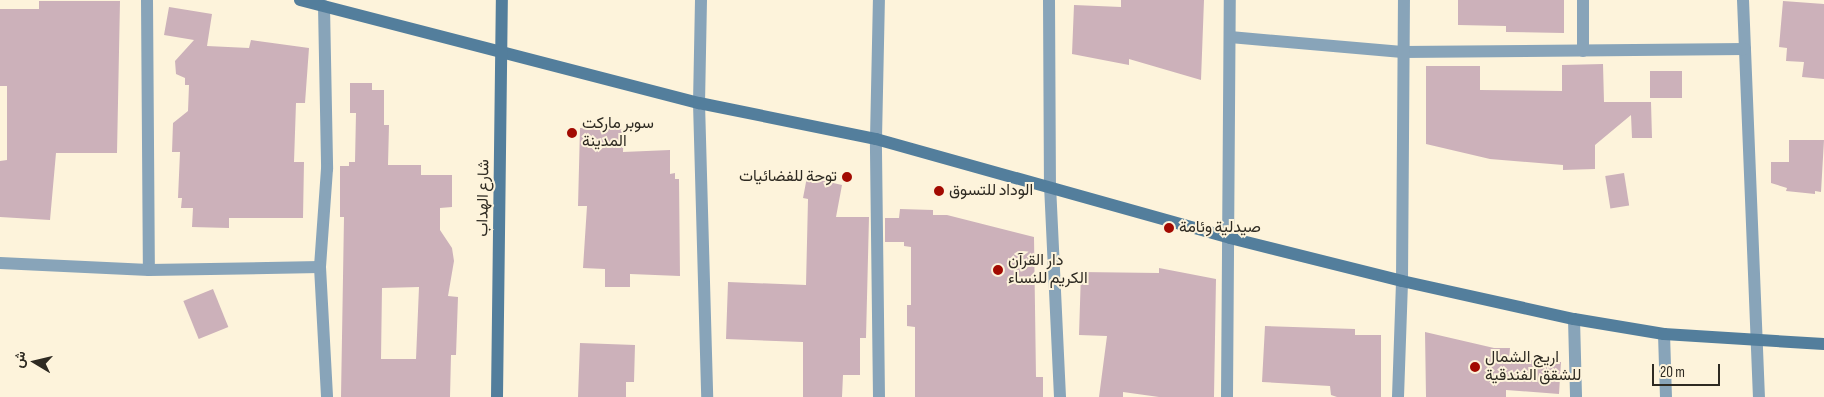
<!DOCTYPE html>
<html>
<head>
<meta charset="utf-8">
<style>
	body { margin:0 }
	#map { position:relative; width:1824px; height:397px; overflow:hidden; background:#fdf3db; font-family:"Sofia Sans Condensed",Vazirmatn,sans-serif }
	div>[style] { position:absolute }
	.building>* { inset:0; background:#ccb1ba; transform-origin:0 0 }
	.street>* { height:12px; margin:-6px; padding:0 6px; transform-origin:6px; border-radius:6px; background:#88a4b9 }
	.secondary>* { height:12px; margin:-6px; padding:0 6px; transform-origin:6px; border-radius:6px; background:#537e9c }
	.dots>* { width:14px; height:14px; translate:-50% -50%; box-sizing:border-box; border:2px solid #fdf3db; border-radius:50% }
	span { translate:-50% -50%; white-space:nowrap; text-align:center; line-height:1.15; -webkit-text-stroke:4px #fdf3db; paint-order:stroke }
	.poi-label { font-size:16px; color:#2e2a22 }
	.left { translate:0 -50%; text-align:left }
	.right { translate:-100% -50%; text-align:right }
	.street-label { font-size:16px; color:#2e2a22 }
	.north { position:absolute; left:10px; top:337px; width:50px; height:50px; -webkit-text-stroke:4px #fdf3db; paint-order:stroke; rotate:279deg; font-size:14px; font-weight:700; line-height:20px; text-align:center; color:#2e2a22 }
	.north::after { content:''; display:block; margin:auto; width:18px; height:22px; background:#2e2a22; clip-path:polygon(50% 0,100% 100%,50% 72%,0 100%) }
	.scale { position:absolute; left:1652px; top:364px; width:68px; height:22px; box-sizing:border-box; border:2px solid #2e2a22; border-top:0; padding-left:6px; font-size:15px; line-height:18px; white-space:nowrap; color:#2e2a22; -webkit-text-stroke:4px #fdf3db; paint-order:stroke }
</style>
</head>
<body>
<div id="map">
	<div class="building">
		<div style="clip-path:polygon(1121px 0,1204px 0,1201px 80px,1129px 59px,1129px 65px,1072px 54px,1074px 5px,1121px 7px)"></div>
		<div style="clip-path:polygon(1458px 0,1564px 0,1564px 33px,1506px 32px,1506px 26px,1458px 25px)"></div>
		<div style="clip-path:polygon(39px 1px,120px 1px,117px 153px,56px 153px,50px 220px,0 217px,0 161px,7px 160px,7px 86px,0 86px,0 9px,39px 9px)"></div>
		<div style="clip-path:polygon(1783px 1px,1824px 4px,1824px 79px,1802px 77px,1804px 62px,1786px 61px,1787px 48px,1779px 47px)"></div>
		<div style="clip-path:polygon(169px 7px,212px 14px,207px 46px,249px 48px,251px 40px,309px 48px,305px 103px,296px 103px,294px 162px,304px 162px,303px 218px,229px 218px,229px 228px,192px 227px,193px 208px,181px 208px,182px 198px,178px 198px,180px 152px,172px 152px,173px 123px,188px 111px,189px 85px,185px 85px,185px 78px,176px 74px,175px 61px,194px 40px,164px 35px)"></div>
		<div style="clip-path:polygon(1603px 64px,1604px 102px,1651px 102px,1652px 138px,1632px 138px,1631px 115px,1595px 145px,1595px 169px,1563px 170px,1563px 165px,1490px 159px,1426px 144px,1426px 66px,1480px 66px,1480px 90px,1562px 91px,1562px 65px)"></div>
		<div style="left:1650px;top:71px;width:32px;height:27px"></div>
		<div style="clip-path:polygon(evenodd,350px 83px,372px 83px,372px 90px,384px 90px,384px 125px,389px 125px,388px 165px,421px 165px,421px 175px,452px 175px,452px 207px,440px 208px,440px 230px,452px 248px,454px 261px,448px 296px,458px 297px,456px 355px,451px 355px,450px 397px,341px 397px,344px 217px,340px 217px,340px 166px,349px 166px,349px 162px,355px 162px,356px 113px,350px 113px,350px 83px,419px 287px,416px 359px,381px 359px,382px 288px,419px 287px)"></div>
		<div style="clip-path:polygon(580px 128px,624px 129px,623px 152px,670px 150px,670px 174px,675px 173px,675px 179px,679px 179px,680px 276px,630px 274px,630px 287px,605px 287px,605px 269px,583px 268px,587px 206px,578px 206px)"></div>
		<div style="clip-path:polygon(1789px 140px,1824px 140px,1821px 192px,1815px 191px,1815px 194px,1786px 191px,1787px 188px,1771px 183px,1771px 162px,1789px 162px)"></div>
		<div style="left:1624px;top:173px;width:33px;height:19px;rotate:81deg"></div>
		<div style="clip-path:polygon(807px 177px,842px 185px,836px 217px,869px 217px,866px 338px,860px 338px,860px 375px,843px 375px,842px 397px,803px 397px,803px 342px,726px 339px,728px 282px,806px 285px,808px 199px,803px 198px)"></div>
		<div style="clip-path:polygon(900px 209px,933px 210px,933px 215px,947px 215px,1034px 237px,1036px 377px,1043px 377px,1043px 397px,915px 397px,915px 327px,907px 326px,907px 305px,911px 305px,911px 247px,904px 246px,904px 242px,885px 242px,885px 218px,899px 218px)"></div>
		<div style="clip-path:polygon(1159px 268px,1216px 279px,1214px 397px,1159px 397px,1123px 392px,1123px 397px,1099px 397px,1107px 336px,1079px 335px,1081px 272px,1159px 273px)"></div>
		<div style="left:213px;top:289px;width:41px;height:32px;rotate:68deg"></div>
		<div style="clip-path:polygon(1265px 326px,1355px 329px,1355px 335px,1381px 335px,1381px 397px,1337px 397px,1331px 395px,1330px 386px,1262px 382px)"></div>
		<div style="clip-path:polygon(1425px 332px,1494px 348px,1510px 348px,1509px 359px,1561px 362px,1559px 394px,1506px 390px,1506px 397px,1426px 397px)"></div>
		<div style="clip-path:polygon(580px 343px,635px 345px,634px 382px,626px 382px,626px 397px,578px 397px)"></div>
	</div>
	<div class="street">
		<div style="left:147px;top:0;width:270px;rotate:89.6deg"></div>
		<div style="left:701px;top:0;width:103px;rotate:91.1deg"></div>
		<div style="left:699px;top:103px;width:294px;rotate:88.4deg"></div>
		<div style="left:1049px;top:0;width:185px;rotate:89.7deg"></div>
		<div style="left:1050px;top:185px;width:212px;rotate:87.3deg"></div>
		<div style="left:1743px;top:0;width:397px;rotate:87.7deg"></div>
		<div style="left:324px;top:6px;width:163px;rotate:88.9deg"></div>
		<div style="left:327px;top:169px;width:98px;rotate:94.1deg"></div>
		<div style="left:320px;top:267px;width:130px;rotate:86.9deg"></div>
		<div style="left:1230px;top:37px;width:173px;rotate:5deg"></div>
		<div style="left:1402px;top:52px;width:343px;rotate:-0.5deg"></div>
		<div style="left:1583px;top:51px;width:51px;rotate:-90deg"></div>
		<div style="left:0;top:263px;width:149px;rotate:2.7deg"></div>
		<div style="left:149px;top:270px;width:171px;rotate:-1deg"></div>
		<div style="left:1574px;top:319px;width:78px;rotate:88.5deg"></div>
		<div style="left:1664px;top:334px;width:63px;rotate:88.2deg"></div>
		<div style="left:879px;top:397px;width:258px;rotate:-90.7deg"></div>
		<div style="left:876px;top:139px;width:139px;rotate:-88.8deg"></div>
		<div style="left:1227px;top:397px;width:397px;rotate:-89.6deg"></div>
		<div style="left:1398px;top:397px;width:116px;rotate:-88deg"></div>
		<div style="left:1402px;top:281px;width:281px;rotate:-89.6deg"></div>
	</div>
	<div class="secondary">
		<div style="left:300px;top:0;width:412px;rotate:14.5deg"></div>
		<div style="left:699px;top:103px;width:181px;rotate:11.5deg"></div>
		<div style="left:876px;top:139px;width:368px;rotate:15.6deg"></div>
		<div style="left:1230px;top:238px;width:177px;rotate:14deg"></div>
		<div style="left:1402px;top:281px;width:176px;rotate:12.5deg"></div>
		<div style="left:1574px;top:319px;width:91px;rotate:9.5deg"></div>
		<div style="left:1664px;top:334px;width:160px;rotate:3.6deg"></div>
		<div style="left:497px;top:397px;width:397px;rotate:-89.3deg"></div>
	</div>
	<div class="dots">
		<div style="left:572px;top:133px;background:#a20a01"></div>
		<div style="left:847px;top:177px;background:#a20a01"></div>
		<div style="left:939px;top:191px;background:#a20a01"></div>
		<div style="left:1169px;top:228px;background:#a20a01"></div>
		<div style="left:998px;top:270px;background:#a20a01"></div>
		<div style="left:1475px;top:367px;background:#a20a01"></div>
	</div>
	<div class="poi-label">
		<span class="left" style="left:582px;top:133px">سوبر ماركت<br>المدينة</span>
		<span class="right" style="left:837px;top:177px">توحة للفضائيات</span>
		<span class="left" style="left:949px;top:191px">الوداد للتسوق</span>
		<span class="left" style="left:1179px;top:228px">صيدلية وئامة</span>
		<span class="left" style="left:1008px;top:270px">دار القرآن<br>الكريم للنساء</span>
		<span class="left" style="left:1485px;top:367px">اريج الشمال<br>للشقق الفندقية</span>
	</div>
	<div class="street-label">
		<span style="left:484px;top:198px;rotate:-89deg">شارع الهداب</span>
	</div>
	<div class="north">ش</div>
	<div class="scale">20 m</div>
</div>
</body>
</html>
